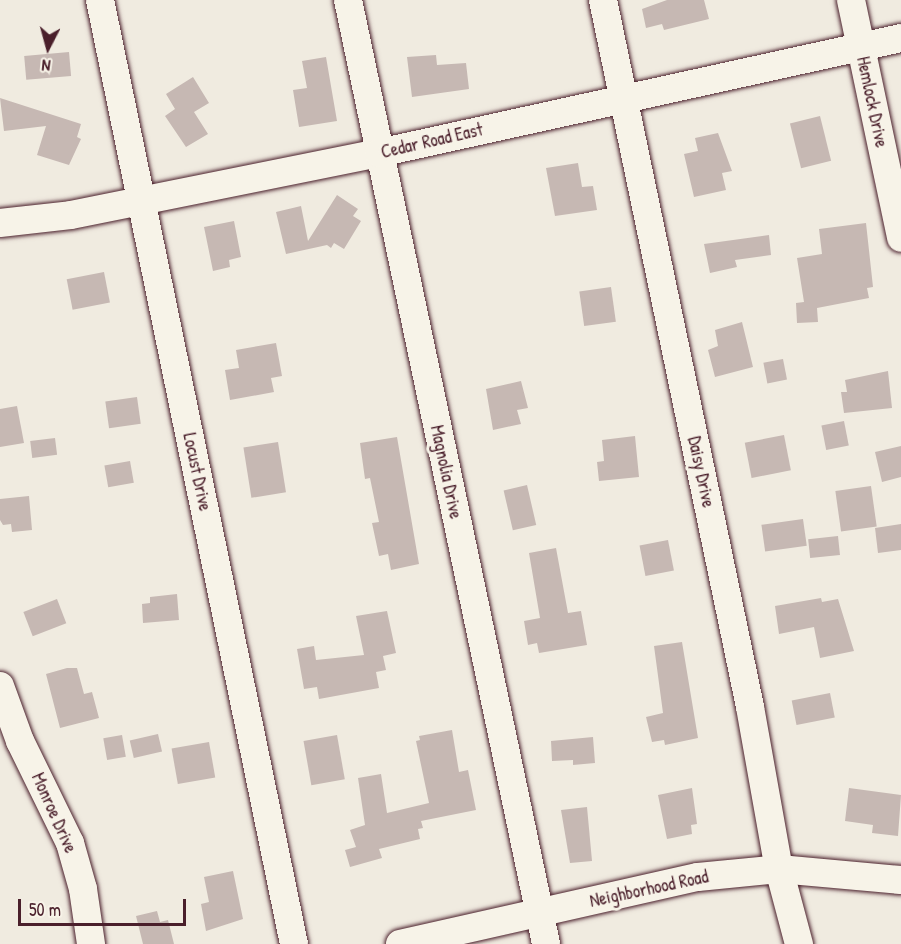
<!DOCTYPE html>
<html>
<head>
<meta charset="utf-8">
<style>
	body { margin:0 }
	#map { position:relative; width:901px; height:944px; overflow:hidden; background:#f0ebe0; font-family:"Patrick Hand",sans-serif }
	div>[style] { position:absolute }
	.building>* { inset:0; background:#c6b8b3; transform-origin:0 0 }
	.roads { filter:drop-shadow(0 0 2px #4a1f2b) drop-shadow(0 0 2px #4a1f2b) }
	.minor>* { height:28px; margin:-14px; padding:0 14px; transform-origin:14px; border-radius:14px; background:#f7f3e8 }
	span { translate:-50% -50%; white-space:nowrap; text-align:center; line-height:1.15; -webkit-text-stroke:6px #f7f3e8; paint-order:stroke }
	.street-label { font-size:18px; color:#4a1f2b }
	.north { position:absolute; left:18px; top:18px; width:60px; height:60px; -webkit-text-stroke:4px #f7f3e8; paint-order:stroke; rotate:186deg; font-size:16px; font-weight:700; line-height:24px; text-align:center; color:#4a1f2b }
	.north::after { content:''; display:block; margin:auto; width:21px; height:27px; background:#4a1f2b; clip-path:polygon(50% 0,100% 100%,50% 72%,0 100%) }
	.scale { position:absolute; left:18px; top:899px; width:168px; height:27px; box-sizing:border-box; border:3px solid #4a1f2b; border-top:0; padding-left:8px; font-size:18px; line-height:21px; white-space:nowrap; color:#4a1f2b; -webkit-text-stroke:4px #f7f3e8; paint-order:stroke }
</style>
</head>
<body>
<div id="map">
	<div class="building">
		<div style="clip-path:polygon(667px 0,704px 0,709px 19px,664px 30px,662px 24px,646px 28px,642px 9px)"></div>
		<div style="left:69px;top:52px;width:24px;height:45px;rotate:85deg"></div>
		<div style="clip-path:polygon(436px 55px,437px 65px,466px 63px,469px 89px,412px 97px,407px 57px)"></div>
		<div style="clip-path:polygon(326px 57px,337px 121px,299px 127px,293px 90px,307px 88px,302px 61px)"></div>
		<div style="clip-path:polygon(193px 77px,209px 103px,194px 112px,208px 134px,186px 147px,165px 116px,175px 109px,166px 94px)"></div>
		<div style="clip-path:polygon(0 98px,81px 124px,77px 137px,81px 139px,69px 165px,37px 155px,46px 126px,4px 131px)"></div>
		<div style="left:820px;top:116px;width:46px;height:31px;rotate:76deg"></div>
		<div style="clip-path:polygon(718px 133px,732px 171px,722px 173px,726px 190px,694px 197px,684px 154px,698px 151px,695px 138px)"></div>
		<div style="clip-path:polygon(578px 163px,582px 187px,593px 186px,597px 210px,555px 216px,546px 168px)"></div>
		<div style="clip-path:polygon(337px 195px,358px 209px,353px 216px,361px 221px,344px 249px,334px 243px,331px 248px,327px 245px,286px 254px,276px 212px,301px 206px,308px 241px)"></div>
		<div style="clip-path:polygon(234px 221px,241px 257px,229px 260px,230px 267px,213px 271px,204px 227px)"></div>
		<div style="clip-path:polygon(866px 223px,873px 287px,867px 288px,869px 298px,817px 308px,818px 322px,797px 323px,796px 303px,804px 302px,797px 258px,822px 254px,819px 229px)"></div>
		<div style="clip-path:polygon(769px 235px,771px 255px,735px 260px,737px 267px,710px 273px,704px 244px)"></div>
		<div style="left:104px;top:272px;width:31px;height:38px;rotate:79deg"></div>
		<div style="left:611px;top:287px;width:35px;height:32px;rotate:82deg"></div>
		<div style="clip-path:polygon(742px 322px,753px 367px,715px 377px,708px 350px,718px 346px,715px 330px)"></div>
		<div style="clip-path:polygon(276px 343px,282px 376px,271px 378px,274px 392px,230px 400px,225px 370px,239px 368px,236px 350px)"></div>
		<div style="left:783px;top:359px;width:21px;height:20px;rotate:79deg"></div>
		<div style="clip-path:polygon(888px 371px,892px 408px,844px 413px,841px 392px,847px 392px,845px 380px)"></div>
		<div style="clip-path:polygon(521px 381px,528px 408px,517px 410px,521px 424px,493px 430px,486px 389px)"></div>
		<div style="left:137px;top:397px;width:27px;height:32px;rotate:82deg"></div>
		<div style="clip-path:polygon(17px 406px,24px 443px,0 447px,0 409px)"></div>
		<div style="left:844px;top:421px;width:25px;height:23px;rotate:79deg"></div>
		<div style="left:784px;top:435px;width:36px;height:40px;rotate:79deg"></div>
		<div style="clip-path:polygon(635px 436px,639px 477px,599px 481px,597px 462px,604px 461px,602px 440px)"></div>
		<div style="clip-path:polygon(397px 437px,419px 564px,391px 570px,388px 554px,379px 556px,372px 523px,379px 522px,370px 478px,365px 479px,360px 443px)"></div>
		<div style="left:55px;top:438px;width:17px;height:25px;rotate:83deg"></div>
		<div style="left:278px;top:442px;width:51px;height:35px;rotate:81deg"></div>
		<div style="clip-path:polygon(901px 446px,901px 477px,882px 482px,875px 452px)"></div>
		<div style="left:130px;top:461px;width:22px;height:26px;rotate:80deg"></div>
		<div style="left:527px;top:485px;width:41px;height:24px;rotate:77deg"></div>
		<div style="left:871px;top:486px;width:41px;height:36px;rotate:82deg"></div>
		<div style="clip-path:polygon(29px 496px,32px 530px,12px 532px,11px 524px,3px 525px,0 520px,0 499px)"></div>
		<div style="left:803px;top:519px;width:27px;height:42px;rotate:82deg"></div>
		<div style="clip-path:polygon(901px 524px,901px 550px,878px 553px,875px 528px)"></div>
		<div style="left:838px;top:536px;width:19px;height:30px;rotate:84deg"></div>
		<div style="left:668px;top:540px;width:31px;height:29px;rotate:79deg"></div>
		<div style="clip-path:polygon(556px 548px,568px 613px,581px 611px,587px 645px,539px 653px,537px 643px,528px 645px,524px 621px,540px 618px,529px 553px)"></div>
		<div style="clip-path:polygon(177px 594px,179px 620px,143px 623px,142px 604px,150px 603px,150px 597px)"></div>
		<div style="clip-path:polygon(821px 598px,822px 602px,838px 599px,854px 651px,820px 658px,814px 627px,779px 634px,775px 606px)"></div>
		<div style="left:57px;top:599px;width:26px;height:36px;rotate:69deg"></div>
		<div style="clip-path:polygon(387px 611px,396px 653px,383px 656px,386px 670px,376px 672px,379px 688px,319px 699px,317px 687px,304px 689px,297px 649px,314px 646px,316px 660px,364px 655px,356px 616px)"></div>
		<div style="clip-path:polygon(682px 642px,698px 738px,665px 745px,664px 740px,652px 742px,646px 717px,663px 713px,654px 646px)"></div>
		<div style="clip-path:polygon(67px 668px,77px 668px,84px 694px,92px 692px,99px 718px,60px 728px,46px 674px)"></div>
		<div style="left:830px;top:693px;width:25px;height:39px;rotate:79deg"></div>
		<div style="clip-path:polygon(452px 730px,459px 772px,468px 770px,476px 810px,421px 821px,423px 828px,418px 829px,420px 839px,379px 849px,382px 858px,350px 867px,345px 850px,356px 847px,350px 830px,365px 825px,358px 778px,381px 774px,387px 813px,429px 803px,416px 741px,420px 740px,419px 736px)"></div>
		<div style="left:158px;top:734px;width:18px;height:29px;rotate:77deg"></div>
		<div style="left:122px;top:735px;width:22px;height:19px;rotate:80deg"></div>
		<div style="left:337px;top:735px;width:45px;height:34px;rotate:80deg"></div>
		<div style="clip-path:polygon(593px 737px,595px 763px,573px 765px,573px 760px,552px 761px,551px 741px)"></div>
		<div style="left:209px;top:742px;width:36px;height:38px;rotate:80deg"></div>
		<div style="clip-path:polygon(692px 788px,697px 824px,691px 825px,692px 834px,667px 839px,658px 795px)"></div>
		<div style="clip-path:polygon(849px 788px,901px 795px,898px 836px,872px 833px,873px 825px,845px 821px)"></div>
		<div style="clip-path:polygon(587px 807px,592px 861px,570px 863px,561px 810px)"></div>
		<div style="clip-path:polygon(233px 871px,243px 919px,206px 931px,201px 904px,209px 902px,204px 877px)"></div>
		<div style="clip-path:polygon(157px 911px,160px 922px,168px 920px,174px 944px,143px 944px,136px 916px)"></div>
	</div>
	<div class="roads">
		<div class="minor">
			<div style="left:100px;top:0;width:964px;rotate:78.39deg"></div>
			<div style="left:348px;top:0;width:965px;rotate:78.15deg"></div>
			<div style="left:603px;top:0;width:722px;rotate:78.25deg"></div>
			<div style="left:750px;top:707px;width:165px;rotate:79.9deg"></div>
			<div style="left:779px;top:869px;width:78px;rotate:75.1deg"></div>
			<div style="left:851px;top:0;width:243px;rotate:78.1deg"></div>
			<div style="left:0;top:223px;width:71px;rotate:-6.4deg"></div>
			<div style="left:71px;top:215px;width:314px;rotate:-11.4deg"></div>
			<div style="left:379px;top:153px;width:535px;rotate:-12.42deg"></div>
			<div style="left:0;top:686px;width:59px;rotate:70deg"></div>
			<div style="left:20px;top:741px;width:114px;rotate:63.9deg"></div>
			<div style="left:70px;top:843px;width:48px;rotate:74.2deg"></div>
			<div style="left:83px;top:889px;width:56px;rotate:81.7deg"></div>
			<div style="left:400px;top:944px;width:305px;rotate:-12.7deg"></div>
			<div style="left:698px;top:877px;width:81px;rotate:-5.6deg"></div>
			<div style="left:779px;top:869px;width:122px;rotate:5.2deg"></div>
		</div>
	</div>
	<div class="street-label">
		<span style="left:872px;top:102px;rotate:78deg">Hemlock Drive</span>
		<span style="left:432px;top:141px;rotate:-13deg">Cedar Road East</span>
		<span style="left:197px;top:472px;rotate:78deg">Locust Drive</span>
		<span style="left:446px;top:472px;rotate:78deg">Magnolia Drive</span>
		<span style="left:701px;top:472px;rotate:78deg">Daisy Drive</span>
		<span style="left:54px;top:813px;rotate:66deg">Monroe Drive</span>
		<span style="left:649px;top:889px;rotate:-12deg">Neighborhood Road</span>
	</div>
	<div class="north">N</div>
	<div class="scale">50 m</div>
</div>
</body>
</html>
